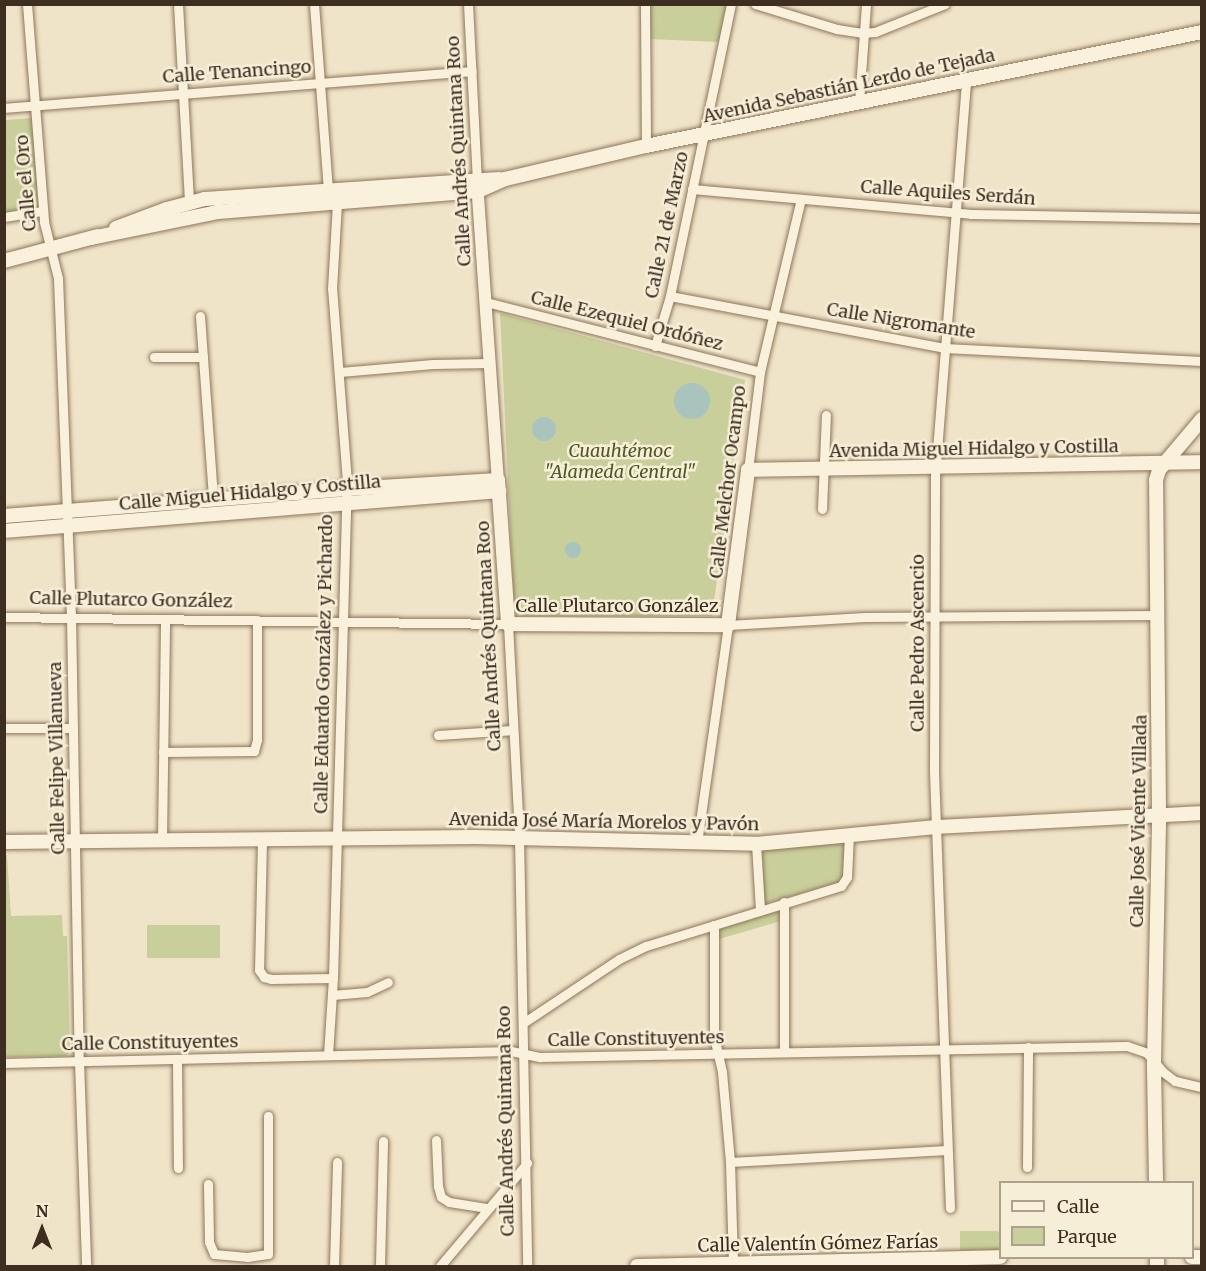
<!DOCTYPE html>
<html>
<head>
<meta charset="utf-8">
<style>
	body { margin:0 }
	#map { position:relative; width:1206px; height:1271px; overflow:hidden; background:#f0e4c8; font-family:Merriweather,serif }
	div>[style] { position:absolute }
	.green>* { inset:0; background:#c9cf9b; transform-origin:0 0 }
	.water>* { inset:0; background:#a9c4bc }
	.round { border-radius:50% }
	.roads { filter:drop-shadow(0 0 2px #8d765c) drop-shadow(0 0 2px #8d765c) }
	.minor>* { height:9px; margin:-4.5px; padding:0 4.5px; transform-origin:4.5px; border-radius:4.5px; background:#faf1dc }
	.tertiary>* { height:12px; margin:-6px; padding:0 6px; transform-origin:6px; border-radius:6px; background:#faf1dc }
	.secondary>* { height:14px; margin:-7px; padding:0 7px; transform-origin:7px; border-radius:7px; background:#faf1dc }
	span { translate:-50% -50%; white-space:nowrap; text-align:center; line-height:1.15; -webkit-text-stroke:5px #f7eed8; paint-order:stroke }
	.street-label { font-size:18px; color:#3d2e20 }
	.park-label { font-size:18px; color:#4d5a26; font-style:italic }
	.frame { position:absolute; inset:0; border:6px solid #3d2e20; pointer-events:none }
	.legend { position:absolute; left:999px; top:1181px; width:195px; height:78px; box-sizing:border-box; background:#f7eed8; border:2px solid #ada18e; margin:0; padding:8px 10px; list-style:none; font-size:18px; color:#3d2e20 }
	.legend li { display:flex; align-items:center; gap:12px; height:30px }
	.legend b { width:30px; border:2px solid #ada18e }
	.north { position:absolute; left:12px; top:1199px; width:60px; height:60px; -webkit-text-stroke:4px #f7eed8; paint-order:stroke; rotate:0deg; font-size:16px; font-weight:700; line-height:24px; text-align:center; color:#3d2e20 }
	.north::after { content:''; display:block; margin:auto; width:21px; height:27px; background:#3d2e20; clip-path:polygon(50% 0,100% 100%,50% 72%,0 100%) }
</style>
</head>
<body>
<div id="map">
	<div class="green">
		<div style="clip-path:polygon(648px 5px,727px 5px,719px 42px,648px 39px)"></div>
		<div style="clip-path:polygon(32px 118px,40px 209px,5px 214px,5px 120px)"></div>
		<div style="clip-path:polygon(500px 313px,745px 380px,712px 616px,522px 616px,514px 606px)"></div>
		<div style="clip-path:polygon(845px 842px,843px 882px,763px 904px,760px 850px)"></div>
		<div style="clip-path:polygon(4px 855px,7px 855px,11px 916px,62px 915px,63px 936px,67px 936px,70px 1052px,66px 1056px,5px 1057px)"></div>
		<div style="clip-path:polygon(779px 908px,781px 921px,719px 939px,719px 928px)"></div>
		<div style="left:220px;top:925px;width:33px;height:73px;rotate:90deg"></div>
		<div style="clip-path:polygon(960px 1231px,997px 1231px,1000px 1233px,1000px 1250px,960px 1250px)"></div>
	</div>
	<div class="water">
		<div class="round" style="left:674px;top:383px;width:36px;height:36px"></div>
		<div class="round" style="left:532px;top:417px;width:24px;height:24px"></div>
		<div class="round" style="left:565px;top:542px;width:16px;height:16px"></div>
	</div>
	<div class="roads">
		<div class="minor">
			<div style="left:27px;top:4px;width:219px;rotate:85.5deg"></div>
			<div style="left:44px;top:222px;width:58px;rotate:76deg"></div>
			<div style="left:58px;top:278px;width:339px;rotate:87.8deg"></div>
			<div style="left:71px;top:617px;width:444px;rotate:89deg"></div>
			<div style="left:79px;top:1061px;width:205px;rotate:88deg"></div>
			<div style="left:178px;top:4px;width:198px;rotate:86.8deg"></div>
			<div style="left:314px;top:4px;width:187px;rotate:85.7deg"></div>
			<div style="left:468px;top:4px;width:176px;rotate:87.1deg"></div>
			<div style="left:645px;top:4px;width:142px;rotate:89.6deg"></div>
			<div style="left:755px;top:4px;width:86px;rotate:17deg"></div>
			<div style="left:837px;top:29px;width:25px;rotate:9deg"></div>
			<div style="left:862px;top:33px;width:13px;rotate:-4deg"></div>
			<div style="left:875px;top:32px;width:75px;rotate:-21.8deg"></div>
			<div style="left:859px;top:102px;width:98px;rotate:-85.9deg"></div>
			<div style="left:4px;top:108px;width:469px;rotate:-4.5deg"></div>
			<div style="left:692px;top:189px;width:280px;rotate:5.1deg"></div>
			<div style="left:971px;top:214px;width:231px;rotate:1deg"></div>
			<div style="left:4px;top:217px;width:39px;rotate:-9deg"></div>
			<div style="left:670px;top:296px;width:279px;rotate:10.7deg"></div>
			<div style="left:944px;top:348px;width:258px;rotate:2.9deg"></div>
			<div style="left:486px;top:302px;width:283px;rotate:14.3deg"></div>
			<div style="left:200px;top:316px;width:183px;rotate:85.9deg"></div>
			<div style="left:655px;top:346px;width:52px;rotate:-73.3deg"></div>
			<div style="left:670px;top:296px;width:298px;rotate:-78.2deg"></div>
			<div style="left:154px;top:357px;width:49px"></div>
			<div style="left:340px;top:372px;width:93px;rotate:-4.9deg"></div>
			<div style="left:433px;top:364px;width:57px;rotate:-1deg"></div>
			<div style="left:748px;top:470px;width:99px;rotate:-83deg"></div>
			<div style="left:760px;top:372px;width:178px;rotate:-76.7deg"></div>
			<div style="left:822px;top:509px;width:94px;rotate:-87.6deg"></div>
			<div style="left:4px;top:617px;width:504px;rotate:0.8deg"></div>
			<div style="left:508px;top:624px;width:213px;rotate:87deg"></div>
			<div style="left:519px;top:837px;width:429px;rotate:88.9deg"></div>
			<div style="left:4px;top:728px;width:69px"></div>
			<div style="left:438px;top:735px;width:75px;rotate:-3.8deg"></div>
			<div style="left:163px;top:752px;width:91px;rotate:-0.6deg"></div>
			<div style="left:254px;top:751px;width:11px;rotate:-75deg"></div>
			<div style="left:257px;top:740px;width:120px;rotate:-90deg"></div>
			<div style="left:162px;top:840px;width:221px;rotate:-89.2deg"></div>
			<div style="left:262px;top:840px;width:130px;rotate:91.3deg"></div>
			<div style="left:259px;top:970px;width:9px;rotate:54deg"></div>
			<div style="left:264px;top:977px;width:7px;rotate:16deg"></div>
			<div style="left:271px;top:979px;width:62px;rotate:-0.9deg"></div>
			<div style="left:697px;top:843px;width:220px;rotate:-81.9deg"></div>
			<div style="left:728px;top:625px;width:137px;rotate:-3.3deg"></div>
			<div style="left:865px;top:617px;width:293px;rotate:-0.4deg"></div>
			<div style="left:756px;top:844px;width:65px;rotate:86.5deg"></div>
			<div style="left:714px;top:925px;width:112px;rotate:90deg"></div>
			<div style="left:714px;top:1037px;width:36px;rotate:77deg"></div>
			<div style="left:722px;top:1072px;width:90px;rotate:84.9deg"></div>
			<div style="left:730px;top:1162px;width:104px;rotate:88.3deg"></div>
			<div style="left:332px;top:995px;width:35px;rotate:-5deg"></div>
			<div style="left:367px;top:992px;width:23px;rotate:-25deg"></div>
			<div style="left:523px;top:1023px;width:115px;rotate:-33.7deg"></div>
			<div style="left:619px;top:959px;width:30px;rotate:-26deg"></div>
			<div style="left:646px;top:946px;width:204px;rotate:-17.1deg"></div>
			<div style="left:841px;top:886px;width:11px;rotate:-56deg"></div>
			<div style="left:847px;top:877px;width:43px;rotate:-87.3deg"></div>
			<div style="left:784px;top:1051px;width:149px;rotate:-90deg"></div>
			<div style="left:328px;top:1055px;width:77px;rotate:-86.3deg"></div>
			<div style="left:333px;top:978px;width:496px;rotate:-88.4deg"></div>
			<div style="left:347px;top:482px;width:194px;rotate:-94.4deg"></div>
			<div style="left:332px;top:289px;width:86px;rotate:-86.7deg"></div>
			<div style="left:177px;top:1059px;width:109px;rotate:89.5deg"></div>
			<div style="left:4px;top:1063px;width:507px;rotate:-1.36deg"></div>
			<div style="left:511px;top:1051px;width:30px;rotate:12deg"></div>
			<div style="left:540px;top:1057px;width:587px;rotate:-1.07deg"></div>
			<div style="left:1127px;top:1046px;width:21px;rotate:19deg"></div>
			<div style="left:1147px;top:1053px;width:25px;rotate:50deg"></div>
			<div style="left:1163px;top:1072px;width:15px;rotate:37deg"></div>
			<div style="left:1175px;top:1081px;width:28px;rotate:13deg"></div>
			<div style="left:436px;top:1140px;width:46px;rotate:87.5deg"></div>
			<div style="left:438px;top:1186px;width:11px;rotate:75deg"></div>
			<div style="left:441px;top:1197px;width:9px;rotate:32deg"></div>
			<div style="left:449px;top:1202px;width:39px;rotate:9deg"></div>
			<div style="left:730px;top:1162px;width:217px;rotate:-3.2deg"></div>
			<div style="left:1027px;top:1167px;width:120px;rotate:-89.5deg"></div>
			<div style="left:208px;top:1184px;width:58px;rotate:89deg"></div>
			<div style="left:209px;top:1242px;width:13px;rotate:67deg"></div>
			<div style="left:214px;top:1254px;width:33px;rotate:5deg"></div>
			<div style="left:247px;top:1257px;width:21px;rotate:-8deg"></div>
			<div style="left:268px;top:1254px;width:138px;rotate:-90deg"></div>
			<div style="left:950px;top:1208px;width:439px;rotate:-92.1deg"></div>
			<div style="left:934px;top:769px;width:293px;rotate:-89.8deg"></div>
			<div style="left:935px;top:476px;width:397px;rotate:-85.5deg"></div>
			<div style="left:334px;top:1266px;width:104px;rotate:-88.3deg"></div>
			<div style="left:380px;top:1266px;width:125px;rotate:-88.6deg"></div>
			<div style="left:440px;top:1266px;width:135px;rotate:-49.8deg"></div>
		</div>
		<div class="tertiary">
			<div style="left:477px;top:182px;width:299px;rotate:86deg"></div>
		</div>
		<div class="secondary">
			<div style="left:116px;top:228px;width:54px;rotate:-20.4deg"></div>
			<div style="left:167px;top:209px;width:39px;rotate:-15deg"></div>
			<div style="left:205px;top:199px;width:295px;rotate:-3.9deg"></div>
			<div style="left:91px;top:238px;width:130px;rotate:-11.6deg"></div>
			<div style="left:218px;top:212px;width:261px;rotate:-4.6deg"></div>
			<div style="left:478px;top:191px;width:30px;rotate:-24deg"></div>
			<div style="left:505px;top:179px;width:145px;rotate:-13.2deg"></div>
			<div style="left:646px;top:146px;width:568px;rotate:-11.59deg"></div>
			<div style="left:4px;top:261px;width:97px;rotate:-14.9deg"></div>
			<div style="left:4px;top:516px;width:344px;rotate:-4.5deg"></div>
			<div style="left:347px;top:489px;width:151px;rotate:-3.4deg"></div>
			<div style="left:498px;top:480px;width:144px;rotate:86deg"></div>
			<div style="left:508px;top:624px;width:220px;rotate:0.3deg"></div>
			<div style="left:728px;top:625px;width:156px;rotate:-82.6deg"></div>
			<div style="left:748px;top:470px;width:454px;rotate:-1deg"></div>
			<div style="left:4px;top:531px;width:497px;rotate:-4.6deg"></div>
			<div style="left:4px;top:842px;width:471px;rotate:-0.6deg"></div>
			<div style="left:475px;top:837px;width:281px;rotate:1.4deg"></div>
			<div style="left:756px;top:844px;width:181px;rotate:-5.4deg"></div>
			<div style="left:936px;top:827px;width:266px;rotate:-3deg"></div>
			<div style="left:1156px;top:1182px;width:120px;rotate:-91deg"></div>
			<div style="left:1154px;top:1062px;width:248px;rotate:-88.8deg"></div>
			<div style="left:1159px;top:814px;width:334px;rotate:-90.5deg"></div>
			<div style="left:1156px;top:480px;width:10px;rotate:-73deg"></div>
			<div style="left:1159px;top:470px;width:67px;rotate:-49.9deg"></div>
			<div style="left:1192px;top:1257px;width:10px"></div>
			<div style="left:1157px;top:1258px;width:8px;rotate:90deg"></div>
			<div style="left:637px;top:1266px;width:363px;rotate:-1.4deg"></div>
		</div>
	</div>
	<div class="street-label">
		<span style="left:237px;top:72px;rotate:-4deg">Calle Tenancingo</span>
		<span style="left:849px;top:86px;rotate:-12deg">Avenida Sebastián Lerdo de Tejada</span>
		<span style="left:459px;top:151px;rotate:-93deg">Calle Andrés Quintana Roo</span>
		<span style="left:26px;top:183px;rotate:-95deg">Calle el Oro</span>
		<span style="left:948px;top:193px;rotate:4deg">Calle Aquiles Serdán</span>
		<span style="left:667px;top:225px;rotate:-78deg">Calle 21 de Marzo</span>
		<span style="left:627px;top:321px;rotate:14deg">Calle Ezequiel Ordóñez</span>
		<span style="left:901px;top:321px;rotate:9deg">Calle Nigromante</span>
		<span style="left:974px;top:449px;rotate:-1deg">Avenida Miguel Hidalgo y Costilla</span>
		<span style="left:728px;top:482px;rotate:-83deg">Calle Melchor Ocampo</span>
		<span style="left:250px;top:493px;rotate:-5deg">Calle Miguel Hidalgo y Costilla</span>
		<span style="left:131px;top:600px;rotate:1deg">Calle Plutarco González</span>
		<span style="left:617px;top:606px">Calle Plutarco González</span>
		<span style="left:489px;top:636px;rotate:-93deg">Calle Andrés Quintana Roo</span>
		<span style="left:918px;top:643px;rotate:-90deg">Calle Pedro Ascencio</span>
		<span style="left:324px;top:664px;rotate:-89deg">Calle Eduardo González y Pichardo</span>
		<span style="left:57px;top:758px;rotate:-91deg">Calle Felipe Villanueva</span>
		<span style="left:1139px;top:821px;rotate:-89deg">Calle José Vicente Villada</span>
		<span style="left:604px;top:822px;rotate:1deg">Avenida José María Morelos y Pavón</span>
		<span style="left:636px;top:1039px;rotate:-1deg">Calle Constituyentes</span>
		<span style="left:150px;top:1043px;rotate:-1deg">Calle Constituyentes</span>
		<span style="left:506px;top:1121px;rotate:-91deg">Calle Andrés Quintana Roo</span>
		<span style="left:818px;top:1244px;rotate:-1deg">Calle Valentín Gómez Farías</span>
	</div>
	<div class="park-label">
		<span style="left:620px;top:462px">Cuauhtémoc<br>"Alameda Central"</span>
	</div>
	<div class="frame"></div>
	<ul class="legend">
	<li><b style="height:8px;background:#faf1dc"></b>Calle</li>
	<li><b style="height:16px;background:#c9cf9b"></b>Parque</li>
	</ul>
	<div class="north">N</div>
</div>
</body>
</html>
